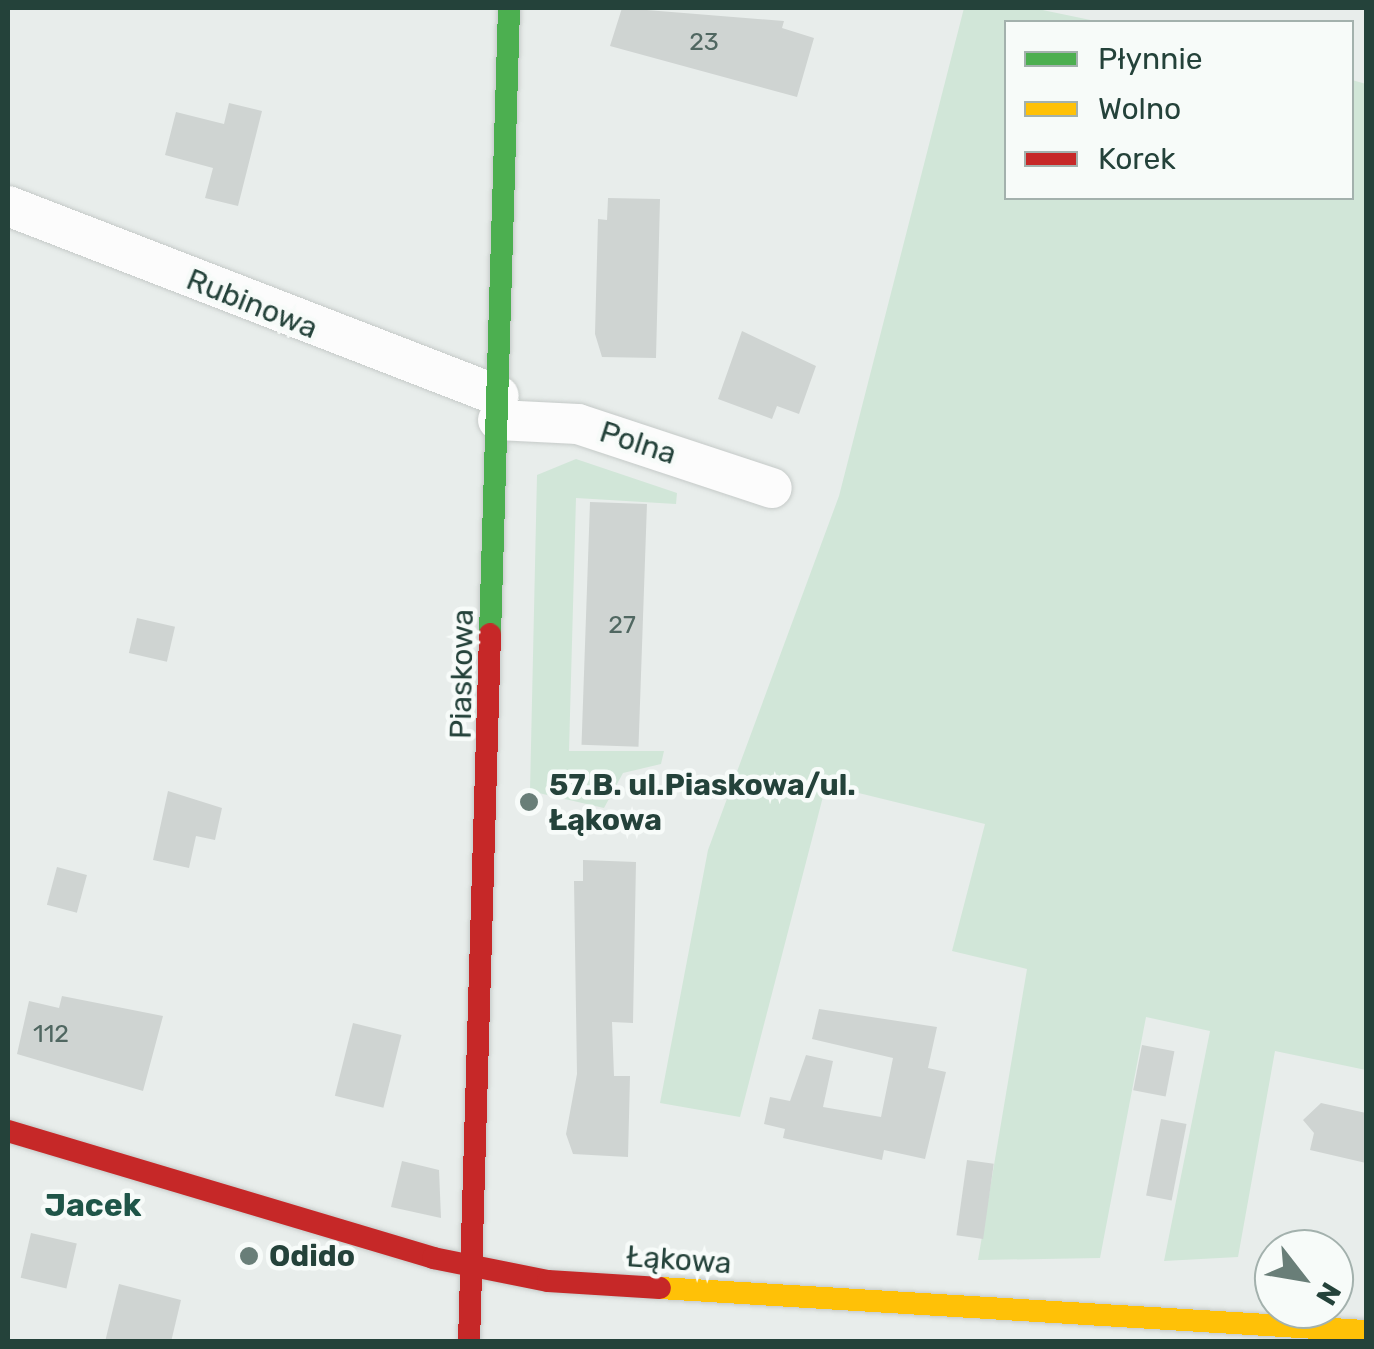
<!DOCTYPE html>
<html>
<head>
<meta charset="utf-8">
<style>
	body { margin:0 }
	#map { position:relative; width:1374px; height:1349px; overflow:hidden; background:#e8edeb; font-family:Rubik,sans-serif }
	div>[style] { position:absolute }
	.green>* { inset:0; background:#d1e6d8 }
	.building>* { inset:0; background:#cfd4d2; transform-origin:0 0 }
	.roads { filter:drop-shadow(0 0 2px #c5cac8) drop-shadow(0 0 2px #c5cac8) }
	.street>* { height:40px; margin:-20px; padding:0 20px; transform-origin:20px; border-radius:20px; background:#fcfcfc }
	.fast>* { height:22px; margin:-11px; padding:0 11px; transform-origin:11px; border-radius:11px; background:#4caf50 }
	.slow>* { height:22px; margin:-11px; padding:0 11px; transform-origin:11px; border-radius:11px; background:#ffc107 }
	.jam>* { height:22px; margin:-11px; padding:0 11px; transform-origin:11px; border-radius:11px; background:#c62828 }
	.dots>* { width:28px; height:28px; translate:-50% -50%; box-sizing:border-box; border:5px solid #f7fbf9; border-radius:50% }
	span { translate:-50% -50%; white-space:nowrap; text-align:center; line-height:1.15; -webkit-text-stroke:9px #f7fbf9; paint-order:stroke }
	.number-label { font-size:25px; color:#506761 }
	.number-label span { -webkit-text-stroke-width:0 }
	.street-label { font-size:30px; color:#24423a }
	.poi-label { font-size:30px; color:#24423a; font-weight:700 }
	.left { translate:0 -50%; text-align:left }
	.neighbourhood-label { font-size:32px; color:#1f5548; font-weight:700 }
	.frame { position:absolute; inset:0; border:10px solid #24423a; pointer-events:none }
	.legend { position:absolute; left:1004px; top:20px; width:350px; height:180px; box-sizing:border-box; background:#f7fbf9; border:2px solid #a3b1ad; margin:0; padding:12px 18px; list-style:none; font-size:30px; color:#24423a }
	.legend li { display:flex; align-items:center; gap:20px; height:50px }
	.legend b { width:50px; border:2px solid #a3b1ad }
	.north { position:absolute; left:1254px; top:1229px; width:100px; height:100px; box-sizing:border-box; background:#f7fbf9; border:2px solid #a3b1ad; border-radius:50%; rotate:121deg; font-size:28px; font-weight:700; line-height:40px; text-align:center; color:#24423a }
	.north::after { content:''; display:block; margin:auto; width:35px; height:45px; background:#697e78; clip-path:polygon(50% 0,100% 100%,50% 72%,0 100%) }
</style>
</head>
<body>
<div id="map">
	<div class="green">
		<div style="clip-path:polygon(964px 8px,1033px 8px,1100px 22px,1006px 22px,1006px 198px,1352px 198px,1352px 80px,1366px 84px,1366px 1070px,1275px 1051px,1238px 1257px,1164px 1261px,1210px 1031px,1146px 1017px,1100px 1258px,978px 1260px,1027px 969px,952px 951px,985px 824px,826px 785px,740px 1117px,660px 1103px,708px 850px,839px 496px)"></div>
		<div style="clip-path:polygon(576px 459px,677px 493px,676px 504px,576px 498px,569px 751px,664px 751px,661px 764px,623px 773px,604px 808px,530px 791px,537px 475px)"></div>
	</div>
	<div class="building">
		<div style="clip-path:polygon(622px 8px,784px 21px,782px 28px,814px 38px,797px 97px,610px 46px)"></div>
		<div style="clip-path:polygon(229px 103px,262px 111px,238px 206px,205px 198px,213px 168px,165px 155px,176px 112px,224px 124px)"></div>
		<div style="clip-path:polygon(608px 198px,660px 199px,656px 358px,602px 357px,595px 334px,598px 219px,607px 220px)"></div>
		<div style="clip-path:polygon(742px 331px,816px 366px,799px 414px,777px 406px,772px 419px,718px 399px)"></div>
		<div style="left:590px;top:502px;width:57px;height:243px;rotate:2deg"></div>
		<div style="left:137px;top:618px;width:39px;height:36px;rotate:13deg"></div>
		<div style="clip-path:polygon(168px 791px,222px 808px,215px 840px,196px 836px,189px 868px,153px 860px)"></div>
		<div style="clip-path:polygon(583px 860px,636px 862px,633px 1023px,612px 1022px,614px 1076px,630px 1076px,628px 1157px,573px 1154px,566px 1134px,577px 1074px,574px 881px,583px 881px)"></div>
		<div style="left:57px;top:867px;width:31px;height:39px;rotate:15deg"></div>
		<div style="clip-path:polygon(62px 996px,163px 1016px,143px 1091px,17px 1054px,29px 1001px,59px 1008px)"></div>
		<div style="clip-path:polygon(819px 1009px,937px 1027px,928px 1068px,946px 1072px,925px 1159px,884px 1150px,882px 1160px,783px 1138px,785px 1129px,764px 1124px,770px 1097px,790px 1101px,806px 1055px,833px 1061px,823px 1107px,881px 1117px,893px 1058px,812px 1039px)"></div>
		<div style="left:353px;top:1023px;width:50px;height:75px;rotate:14deg"></div>
		<div style="left:1142px;top:1045px;width:33px;height:46px;rotate:11deg"></div>
		<div style="clip-path:polygon(1321px 1103px,1366px 1113px,1366px 1163px,1310px 1150px,1314px 1133px,1303px 1120px)"></div>
		<div style="left:1161px;top:1119px;width:26px;height:78px;rotate:11deg"></div>
		<div style="left:967px;top:1160px;width:27px;height:76px;rotate:8deg"></div>
		<div style="clip-path:polygon(402px 1161px,439px 1170px,441px 1218px,391px 1207px)"></div>
		<div style="left:31px;top:1233px;width:47px;height:46px;rotate:13deg"></div>
		<div style="clip-path:polygon(119px 1284px,181px 1300px,171px 1342px,105px 1342px)"></div>
	</div>
	<div class="roads">
		<div class="street">
			<div style="left:8px;top:206px;width:526px;rotate:21.15deg"></div>
			<div style="left:498px;top:420px;width:80px;rotate:2.9deg"></div>
			<div style="left:578px;top:424px;width:204px;rotate:18.3deg"></div>
		</div>
		<div class="fast">
			<div style="left:490px;top:634px;width:626px;rotate:-88.26deg"></div>
		</div>
		<div class="slow">
			<div style="left:660px;top:1288px;width:707px;rotate:3.49deg"></div>
		</div>
		<div class="jam">
			<div style="left:8px;top:1131px;width:444px;rotate:16.6deg"></div>
			<div style="left:433px;top:1258px;width:117px;rotate:11.3deg"></div>
			<div style="left:548px;top:1281px;width:112px;rotate:3.6deg"></div>
			<div style="left:469px;top:1342px;width:708px;rotate:-88.3deg"></div>
		</div>
	</div>
	<div class="dots">
		<div style="left:529px;top:802px;background:#697e78"></div>
		<div style="left:249px;top:1256px;background:#697e78"></div>
	</div>
	<div class="number-label">
		<span style="left:704px;top:42px">23</span>
		<span style="left:622px;top:625px">27</span>
		<span style="left:51px;top:1034px">112</span>
	</div>
	<div class="street-label">
		<span style="left:252px;top:304px;rotate:22deg">Rubinowa</span>
		<span style="left:638px;top:443px;rotate:18deg">Polna</span>
		<span style="left:462px;top:674px;rotate:-89deg">Piaskowa</span>
		<span style="left:679px;top:1260px;rotate:4deg">Łąkowa</span>
	</div>
	<div class="poi-label">
		<span class="left" style="left:549px;top:802px">57.B. ul.Piaskowa/ul.<br>Łąkowa</span>
		<span class="left" style="left:269px;top:1256px">Odido</span>
	</div>
	<div class="neighbourhood-label">
		<span style="left:93px;top:1205px">Jacek</span>
	</div>
	<div class="frame"></div>
	<ul class="legend">
	<li><b style="height:12px;background:#4caf50"></b>Płynnie</li>
	<li><b style="height:12px;background:#ffc107"></b>Wolno</li>
	<li><b style="height:12px;background:#c62828"></b>Korek</li>
	</ul>
	<div class="north">N</div>
</div>
</body>
</html>
